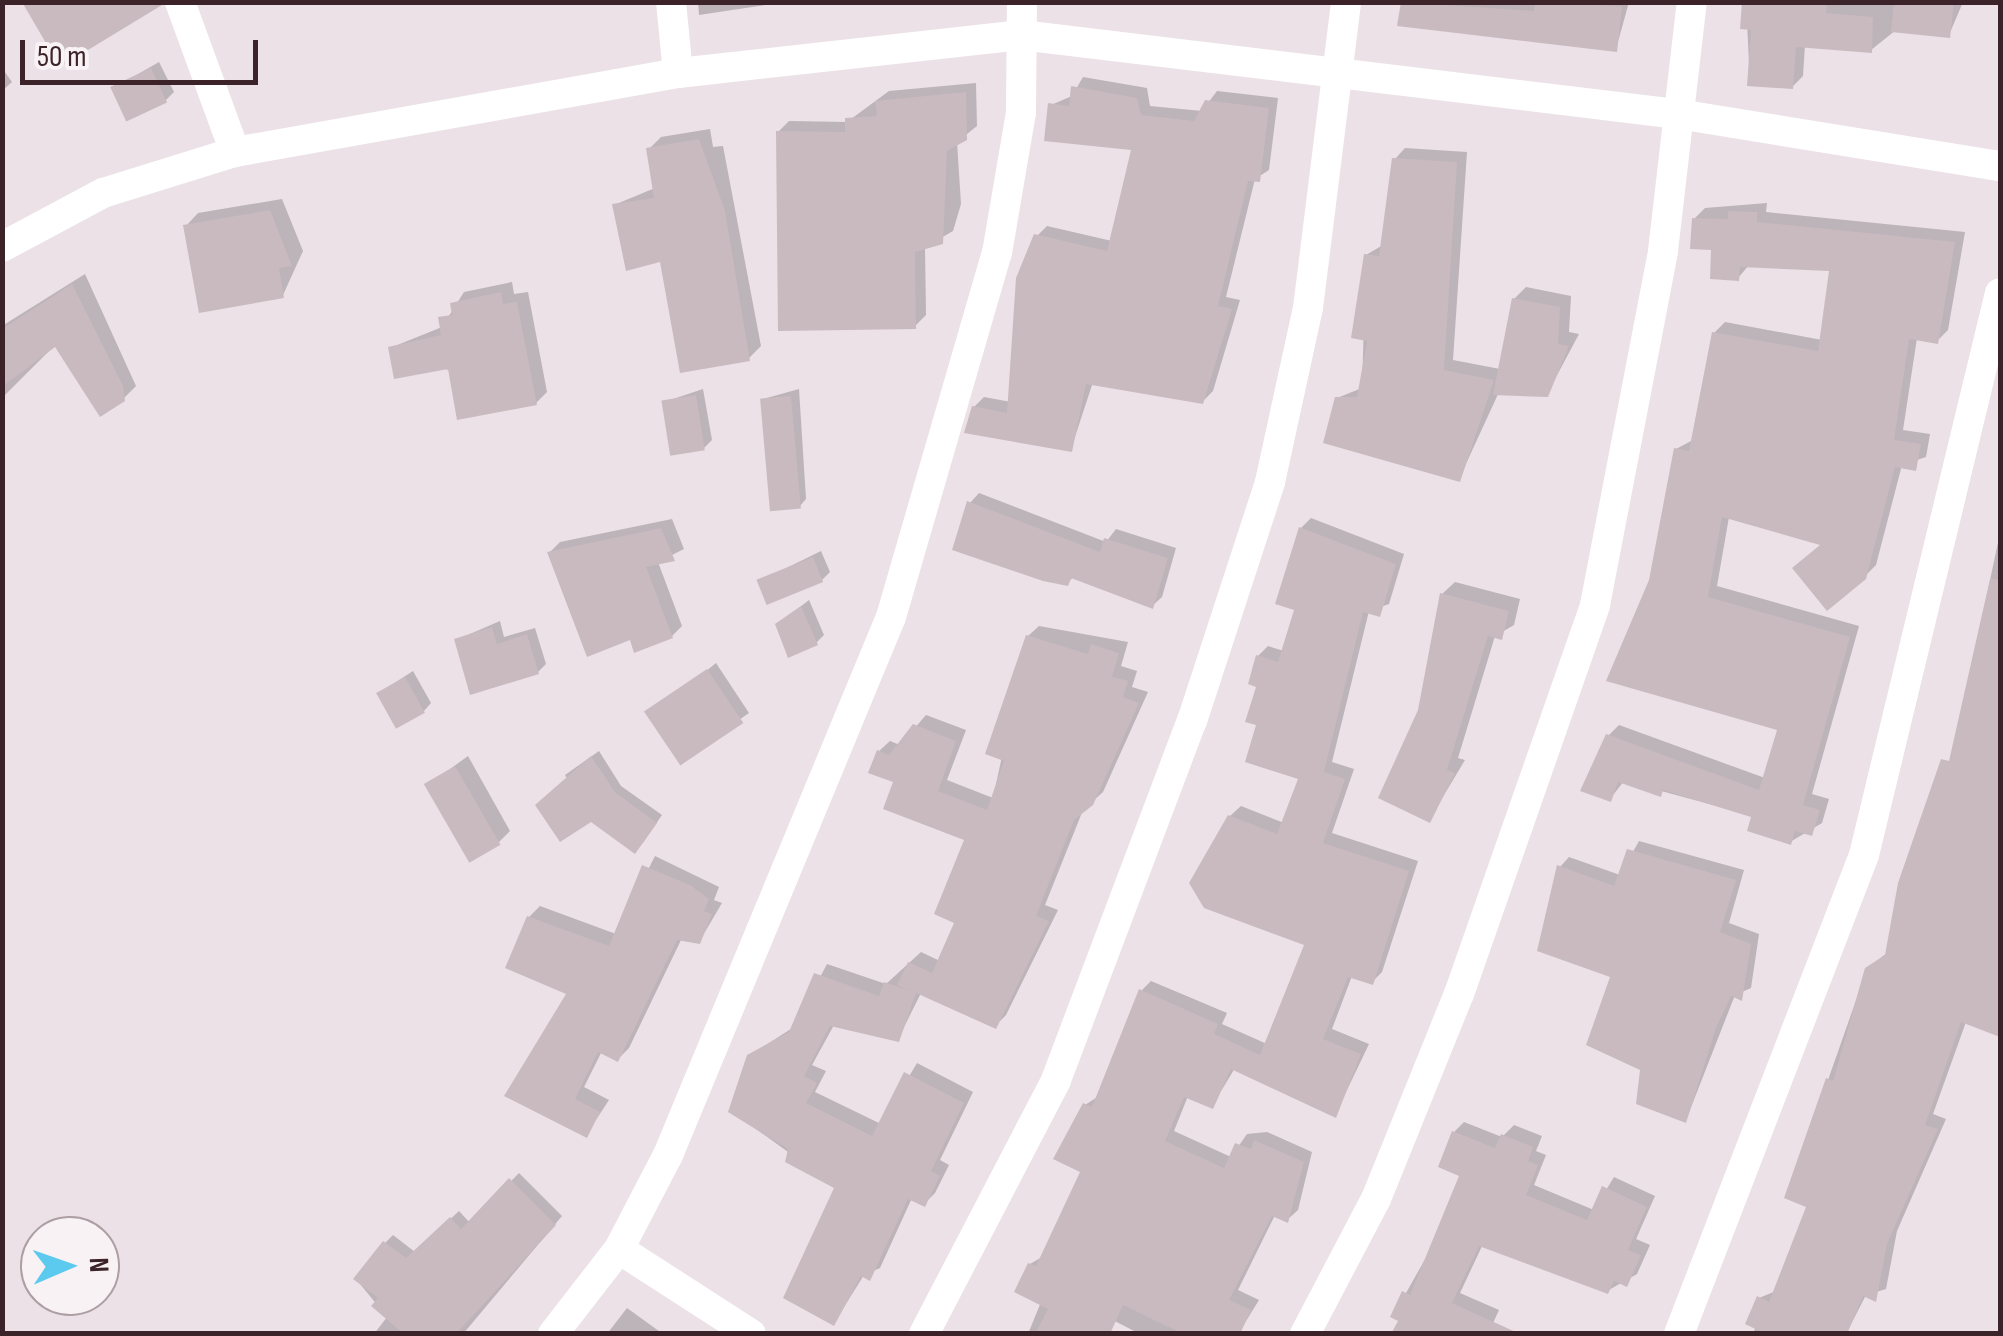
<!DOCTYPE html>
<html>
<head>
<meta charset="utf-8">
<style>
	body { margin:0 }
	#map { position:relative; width:2003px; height:1336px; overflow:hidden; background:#ebe1e6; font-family:"Sofia Sans Condensed",sans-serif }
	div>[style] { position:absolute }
	.shadow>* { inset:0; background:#0003 }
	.building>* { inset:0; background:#c9bac0; transform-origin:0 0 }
	.minor>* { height:30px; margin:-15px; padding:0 15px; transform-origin:15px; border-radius:15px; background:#fff }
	span { translate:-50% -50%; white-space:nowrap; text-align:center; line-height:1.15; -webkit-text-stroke:9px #f8f2f5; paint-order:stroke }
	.frame { position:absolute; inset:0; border:5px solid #3c2229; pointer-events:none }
	.north { position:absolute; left:20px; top:1216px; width:100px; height:100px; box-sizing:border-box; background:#f8f2f5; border:2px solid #ad9fa3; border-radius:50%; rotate:88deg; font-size:28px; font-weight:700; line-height:40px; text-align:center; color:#3c2229 }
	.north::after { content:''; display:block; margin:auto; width:35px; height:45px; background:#5cc9ee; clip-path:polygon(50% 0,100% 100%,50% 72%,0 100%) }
	.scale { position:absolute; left:20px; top:40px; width:238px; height:45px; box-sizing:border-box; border:5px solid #3c2229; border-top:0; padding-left:12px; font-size:30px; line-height:35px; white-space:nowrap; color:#3c2229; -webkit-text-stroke:8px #f8f2f5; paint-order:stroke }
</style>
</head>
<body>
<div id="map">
	<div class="shadow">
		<div style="clip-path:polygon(698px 2px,785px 2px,699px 15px)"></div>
		<div style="clip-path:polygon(1403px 2px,1629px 2px,1616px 49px)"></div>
		<div style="clip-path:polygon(1746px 2px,1963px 2px,1949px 35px,1896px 30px,1871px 50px,1805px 45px,1803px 76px,1792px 87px,1750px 83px)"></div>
		<div style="clip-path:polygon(159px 62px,174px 92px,166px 100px,114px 88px)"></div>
		<div style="clip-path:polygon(2px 68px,12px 82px,2px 91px)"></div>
		<div style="clip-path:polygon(1083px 77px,1147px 88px,1150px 106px,1202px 111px,1217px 91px,1278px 98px,1269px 170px,1255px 179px,1226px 297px,1240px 300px,1213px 391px,1203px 401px,1093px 382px,1071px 449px,974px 407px,984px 397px,1011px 402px,1037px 236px,1047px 226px,1112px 241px,1134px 148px,1051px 105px,1072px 96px)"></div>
		<div style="clip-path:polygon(976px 83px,977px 126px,957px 142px,961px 204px,953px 231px,925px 247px,926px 315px,915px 326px,778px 132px,789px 121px,847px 122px,889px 91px)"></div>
		<div style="clip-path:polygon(710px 129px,713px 147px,723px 146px,761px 346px,749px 358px,614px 205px,655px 188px,649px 149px,661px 137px)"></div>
		<div style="clip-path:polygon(1405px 148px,1467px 152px,1453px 360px,1500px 369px,1514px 299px,1526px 287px,1571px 296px,1569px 332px,1579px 334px,1547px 394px,1499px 392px,1459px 479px,1337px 398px,1362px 388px,1366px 255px,1383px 245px,1395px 159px)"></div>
		<div style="clip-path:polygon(282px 199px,303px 251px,283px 295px,186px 226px,198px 213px)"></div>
		<div style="clip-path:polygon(1767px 203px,1766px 212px,1965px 232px,1948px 330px,1937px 341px,1917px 338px,1903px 430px,1930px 434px,1926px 457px,1902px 465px,1876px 565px,1864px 577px,1824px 544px,1729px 517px,1717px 586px,1859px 626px,1812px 794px,1829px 799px,1822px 823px,1790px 842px,1754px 816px,1624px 781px,1610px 799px,1608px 736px,1619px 725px,1765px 778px,1780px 729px,1651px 581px,1676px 449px,1693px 440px,1714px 333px,1725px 322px,1822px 340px,1831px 269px,1749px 265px,1738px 278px,1694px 219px,1705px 208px)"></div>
		<div style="clip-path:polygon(85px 274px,136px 386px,123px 399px,56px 344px,2px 398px,2px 326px)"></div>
		<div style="clip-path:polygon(512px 282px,514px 294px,528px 292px,547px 392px,536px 403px,390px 348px,442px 327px,464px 292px)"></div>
		<div style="clip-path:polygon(703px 389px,712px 440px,704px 448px,664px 402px)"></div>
		<div style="clip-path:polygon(799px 389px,806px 499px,799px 507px,763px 399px)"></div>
		<div style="clip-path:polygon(979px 493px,1106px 542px,1116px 529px,1176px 548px,1162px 597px,1152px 606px,1074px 576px,1067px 584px,970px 503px)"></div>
		<div style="clip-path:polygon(1311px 518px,1404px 554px,1389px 604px,1369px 611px,1332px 762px,1354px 769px,1332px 833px,1418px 861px,1382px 972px,1372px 982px,1352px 976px,1332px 1029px,1369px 1044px,1335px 1115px,1235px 1068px,1212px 1106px,1188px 1096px,1174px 1131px,1231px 1157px,1247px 1134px,1267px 1132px,1312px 1152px,1298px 1210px,1287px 1220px,1275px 1215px,1238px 1290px,1259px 1300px,1238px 1334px,1140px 1334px,1097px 1312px,1086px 1334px,1028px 1334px,1041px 1302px,1030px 1264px,1044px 1256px,1084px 1170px,1085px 1105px,1099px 1096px,1141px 991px,1151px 981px,1227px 1013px,1222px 1024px,1267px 1044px,1307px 943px,1230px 816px,1241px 806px,1284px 823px,1302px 777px,1259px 723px,1258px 656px,1268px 646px,1284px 651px,1297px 608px,1301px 528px)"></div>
		<div style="clip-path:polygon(672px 519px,684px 549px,658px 562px,682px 626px,672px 636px,631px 637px,550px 552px,560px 542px)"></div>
		<div style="clip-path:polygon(2000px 533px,2000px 1034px,1966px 1022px,1933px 1114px,1946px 1119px,1897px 1231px,1886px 1289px,1866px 1295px,1846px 1334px,1754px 1334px,1759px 1298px,1776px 1291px,1809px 1206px,1828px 1080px,1867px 969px,1888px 952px,1954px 750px)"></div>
		<div style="clip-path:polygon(821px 551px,830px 572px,822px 580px,760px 581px)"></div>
		<div style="clip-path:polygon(1455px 582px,1520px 599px,1514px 625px,1495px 636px,1458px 758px,1465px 760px,1429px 820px,1420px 711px,1442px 594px)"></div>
		<div style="clip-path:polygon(809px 600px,824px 635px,816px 643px,778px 624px)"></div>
		<div style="clip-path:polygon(500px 621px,504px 637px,535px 628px,546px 664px,538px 672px,456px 640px)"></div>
		<div style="clip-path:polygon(1039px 626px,1128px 642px,1121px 666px,1137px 671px,1132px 687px,1148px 692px,1103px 792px,1083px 810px,1045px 905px,1058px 910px,1006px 1015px,995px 1026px,921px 993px,898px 1039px,834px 1025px,812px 1065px,826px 1071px,815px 1092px,881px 1124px,917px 1063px,973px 1092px,940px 1160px,949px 1165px,935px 1193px,924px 1204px,912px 1198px,880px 1268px,864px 1275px,834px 1323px,837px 1187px,731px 1111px,749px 1056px,794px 1027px,827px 964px,886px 984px,921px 952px,940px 961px,958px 922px,968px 838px,896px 781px,879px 751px,890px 741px,900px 745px,926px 715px,966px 730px,947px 780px,993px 798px,1028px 636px)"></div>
		<div style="clip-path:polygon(716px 663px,749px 713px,680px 761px,659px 709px)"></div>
		<div style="clip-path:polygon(413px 671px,431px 703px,424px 711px,379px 693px)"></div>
		<div style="clip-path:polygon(599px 751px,621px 786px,662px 815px,642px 844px,591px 819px,565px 775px)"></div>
		<div style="clip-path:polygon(468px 756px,510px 831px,498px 843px,428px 785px)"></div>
		<div style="clip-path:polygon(1639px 841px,1744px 870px,1729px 923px,1759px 934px,1751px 988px,1735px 995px,1686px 1120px,1643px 1069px,1613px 975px,1560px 867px,1569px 857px,1620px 875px)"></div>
		<div style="clip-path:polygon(655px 856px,719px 887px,714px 900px,722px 903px,699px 942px,682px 938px,629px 1048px,618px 1059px,602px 1051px,584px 1087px,609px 1100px,586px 1135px,507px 1095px,570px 993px,529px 917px,540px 906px,616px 934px)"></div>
		<div style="clip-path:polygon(1464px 1122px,1502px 1137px,1514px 1125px,1542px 1136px,1536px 1151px,1546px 1155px,1534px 1185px,1594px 1210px,1614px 1177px,1655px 1196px,1636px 1239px,1650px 1245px,1637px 1274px,1607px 1291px,1483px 1244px,1460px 1293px,1499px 1310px,1488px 1334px,1393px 1316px,1449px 1217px,1463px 1174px,1454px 1132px)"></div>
		<div style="clip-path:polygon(519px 1173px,562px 1216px,463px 1334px,374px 1334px,387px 1317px,356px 1279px,385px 1243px,393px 1235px,415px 1252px,459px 1211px,470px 1223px)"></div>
		<div style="clip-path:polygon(627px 1308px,663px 1334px,607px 1334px)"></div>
	</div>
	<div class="building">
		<div style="clip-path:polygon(22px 2px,162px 2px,162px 5px,60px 67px)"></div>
		<div style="clip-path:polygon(1401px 2px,1534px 11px,1535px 2px,1622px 6px,1617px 52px,1397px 26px)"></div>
		<div style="clip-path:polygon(1742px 2px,1827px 2px,1826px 13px,1873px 17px,1872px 53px,1796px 47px,1793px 89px,1747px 86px,1751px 30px,1740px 29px)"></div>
		<div style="clip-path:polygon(1894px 2px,1954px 2px,1950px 38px,1891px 32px)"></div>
		<div style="left:151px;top:68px;width:38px;height:45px;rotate:65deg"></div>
		<div style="clip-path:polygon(1071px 86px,1137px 98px,1141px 115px,1194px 121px,1205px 100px,1269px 108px,1260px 182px,1248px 181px,1218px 306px,1232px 309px,1203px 404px,1086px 384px,1072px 452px,964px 433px,972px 406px,1007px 413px,1016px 278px,1034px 234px,1107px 251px,1131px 150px,1044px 141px,1048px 103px,1069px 106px)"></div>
		<div style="clip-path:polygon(966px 92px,967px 140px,947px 151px,943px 244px,915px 252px,916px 329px,778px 331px,776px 131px,845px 132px,845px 118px,877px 116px,875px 101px)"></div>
		<div style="clip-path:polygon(699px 139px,725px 211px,750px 361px,680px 373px,660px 262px,626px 271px,612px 204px,654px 198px,646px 148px)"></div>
		<div style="clip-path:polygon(1392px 158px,1457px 162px,1444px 370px,1494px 380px,1460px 482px,1323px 443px,1335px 397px,1357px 397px,1367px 341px,1351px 338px,1364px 254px,1379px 256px)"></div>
		<div style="clip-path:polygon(270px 210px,292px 266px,279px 268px,284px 298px,199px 313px,183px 225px)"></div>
		<div style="clip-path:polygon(1728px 211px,1757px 212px,1757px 222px,1955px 242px,1938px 344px,1909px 339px,1894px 440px,1921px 444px,1916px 471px,1895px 467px,1866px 579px,1827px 611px,1792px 568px,1820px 545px,1722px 517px,1708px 597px,1850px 637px,1803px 805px,1820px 810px,1812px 836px,1795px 831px,1791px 845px,1747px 831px,1751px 817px,1663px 790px,1661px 797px,1618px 782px,1611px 802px,1580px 791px,1606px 734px,1759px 790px,1777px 730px,1606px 681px,1649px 580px,1674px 448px,1689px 451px,1712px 332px,1818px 351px,1829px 271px,1740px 267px,1739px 281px,1710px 279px,1711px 250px,1690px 249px,1692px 218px,1728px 219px)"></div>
		<div style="clip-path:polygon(72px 284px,123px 386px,125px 401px,100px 417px,55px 347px,2px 387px,2px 329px)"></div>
		<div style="clip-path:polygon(501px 292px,503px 304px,517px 302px,537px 405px,457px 420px,448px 369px,394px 379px,388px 347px,441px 335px,438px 317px,452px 315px,450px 303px)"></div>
		<div style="clip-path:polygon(1512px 298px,1560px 307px,1558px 344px,1569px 346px,1548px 397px,1493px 395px)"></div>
		<div style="left:696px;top:395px;width:56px;height:35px;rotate:81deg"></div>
		<div style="left:791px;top:396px;width:113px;height:31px;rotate:85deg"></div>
		<div style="clip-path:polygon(967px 501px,1100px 552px,1104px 538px,1168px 558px,1153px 609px,1071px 578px,1068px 586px,1043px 581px,952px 550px)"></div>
		<div style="clip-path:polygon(1299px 527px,1396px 564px,1380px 617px,1363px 612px,1324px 772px,1345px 779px,1323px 843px,1409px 871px,1373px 985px,1348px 977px,1323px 1039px,1361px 1054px,1336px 1118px,1231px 1069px,1213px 1109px,1184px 1097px,1165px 1141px,1224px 1168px,1235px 1143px,1251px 1149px,1254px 1140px,1304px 1162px,1288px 1223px,1272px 1216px,1229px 1300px,1251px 1310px,1240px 1334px,1183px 1334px,1123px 1305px,1110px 1334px,1035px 1334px,1048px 1309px,1014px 1292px,1028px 1263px,1036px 1266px,1080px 1172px,1053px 1159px,1083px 1103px,1092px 1107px,1139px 989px,1218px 1024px,1214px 1034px,1260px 1055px,1304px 945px,1204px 908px,1189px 883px,1228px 815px,1277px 834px,1298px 779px,1245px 762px,1256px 725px,1245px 722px,1256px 687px,1248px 684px,1256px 655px,1278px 662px,1294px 610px,1275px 604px)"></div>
		<div style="clip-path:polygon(661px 528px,675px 561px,646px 567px,673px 638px,634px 653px,630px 640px,587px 657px,547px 552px)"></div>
		<div style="left:813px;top:557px;width:27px;height:61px;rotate:68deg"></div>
		<div style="clip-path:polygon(1990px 579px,2000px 580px,2000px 1037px,1961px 1022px,1925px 1125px,1938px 1129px,1887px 1244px,1876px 1302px,1863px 1296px,1847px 1334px,1766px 1334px,1745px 1324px,1757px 1296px,1769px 1302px,1806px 1207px,1784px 1198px,1826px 1078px,1833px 1081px,1865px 968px,1885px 955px,1898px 883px,1941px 759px,1949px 761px)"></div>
		<div style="clip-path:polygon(1440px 593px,1509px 611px,1502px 640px,1488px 636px,1447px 770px,1455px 773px,1430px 823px,1378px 798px,1418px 710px)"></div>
		<div style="clip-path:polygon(801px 606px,818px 645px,788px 658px,775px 624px)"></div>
		<div style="clip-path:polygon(492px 627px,497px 644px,527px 634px,539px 674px,470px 695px,454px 639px)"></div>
		<div style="clip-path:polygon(1026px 635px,1088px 654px,1091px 644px,1119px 653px,1112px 677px,1128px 681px,1123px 697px,1139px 703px,1093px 805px,1074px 820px,1036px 916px,1049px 921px,996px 1029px,916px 993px,899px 1042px,830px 1026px,804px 1076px,817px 1083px,806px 1103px,872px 1136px,904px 1072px,964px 1103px,931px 1171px,940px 1176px,925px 1207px,908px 1199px,870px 1281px,861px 1276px,834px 1326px,783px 1298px,834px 1188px,785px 1162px,788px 1149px,728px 1112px,747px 1055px,789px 1032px,814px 973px,879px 996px,884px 982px,910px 991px,897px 985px,908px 962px,932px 973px,954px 923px,934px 914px,964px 840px,883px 809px,893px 782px,868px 773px,877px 750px,889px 755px,913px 724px,956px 741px,938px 791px,987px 810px,1004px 761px,985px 754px)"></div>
		<div style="left:707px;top:669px;width:65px;height:76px;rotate:56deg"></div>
		<div style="left:405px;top:677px;width:41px;height:33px;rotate:61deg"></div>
		<div style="clip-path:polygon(591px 756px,615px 792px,657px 823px,635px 854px,591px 822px,560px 842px,535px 805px)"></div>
		<div style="left:455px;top:766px;width:91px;height:36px;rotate:60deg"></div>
		<div style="clip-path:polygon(1627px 849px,1736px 880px,1720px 932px,1751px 944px,1742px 1001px,1731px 996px,1716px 1028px,1686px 1123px,1636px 1104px,1640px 1070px,1586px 1045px,1610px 977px,1537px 951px,1557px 865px,1614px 886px)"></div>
		<div style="clip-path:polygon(642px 865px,690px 885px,709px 899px,704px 911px,712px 914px,700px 944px,677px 940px,618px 1062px,598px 1052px,575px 1099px,600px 1112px,587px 1138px,504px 1096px,566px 994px,505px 968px,527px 916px,609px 946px)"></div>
		<div style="clip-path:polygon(1452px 1131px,1495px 1148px,1501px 1134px,1533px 1147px,1528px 1161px,1538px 1165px,1526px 1195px,1587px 1220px,1602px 1186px,1647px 1207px,1628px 1250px,1641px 1255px,1627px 1287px,1614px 1281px,1608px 1294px,1479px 1246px,1452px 1303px,1520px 1334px,1391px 1334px,1398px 1321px,1390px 1317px,1402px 1291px,1410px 1295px,1459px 1176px,1438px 1167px)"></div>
		<div style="clip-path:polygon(509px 1178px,556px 1225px,456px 1334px,404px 1334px,371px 1306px,378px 1298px,353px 1279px,383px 1241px,406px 1258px,450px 1217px,461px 1229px)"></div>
	</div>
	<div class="minor">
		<div style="left:180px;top:2px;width:160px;rotate:69.9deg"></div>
		<div style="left:671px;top:2px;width:71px;rotate:84.4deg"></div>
		<div style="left:2px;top:247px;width:115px;rotate:-28.1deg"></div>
		<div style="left:103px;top:193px;width:138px;rotate:-17.3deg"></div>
		<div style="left:235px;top:152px;width:450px;rotate:-10.1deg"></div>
		<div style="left:678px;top:73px;width:345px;rotate:-6.3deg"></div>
		<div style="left:1021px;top:35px;width:662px;rotate:6.86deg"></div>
		<div style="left:1678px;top:114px;width:326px;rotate:9.2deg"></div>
		<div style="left:619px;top:1249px;width:157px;rotate:32.8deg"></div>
		<div style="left:553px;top:1334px;width:108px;rotate:-52.2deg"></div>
		<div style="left:619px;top:1249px;width:106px;rotate:-62.5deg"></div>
		<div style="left:668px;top:1155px;width:582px;rotate:-67.49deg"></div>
		<div style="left:891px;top:617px;width:379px;rotate:-73.8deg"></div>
		<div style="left:997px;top:253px;width:143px;rotate:-80.3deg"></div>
		<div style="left:1021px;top:112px;width:110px;rotate:-89.5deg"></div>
		<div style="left:924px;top:1334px;width:286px;rotate:-62.5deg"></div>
		<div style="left:1056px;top:1080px;width:384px;rotate:-69.3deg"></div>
		<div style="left:1192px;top:721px;width:251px;rotate:-71.9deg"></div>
		<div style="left:1270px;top:482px;width:178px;rotate:-77.7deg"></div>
		<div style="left:1308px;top:308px;width:308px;rotate:-82.9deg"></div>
		<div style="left:1305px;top:1334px;width:153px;rotate:-62.3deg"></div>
		<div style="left:1376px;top:1199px;width:221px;rotate:-68deg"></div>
		<div style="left:1459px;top:994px;width:412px;rotate:-70.7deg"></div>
		<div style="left:1595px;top:605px;width:360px;rotate:-79.1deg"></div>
		<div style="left:1663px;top:251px;width:251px;rotate:-83.4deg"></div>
		<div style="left:1679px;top:1334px;width:513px;rotate:-68.88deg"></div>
		<div style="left:1864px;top:855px;width:578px;rotate:-76.4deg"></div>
	</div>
	<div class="frame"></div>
	<div class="north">N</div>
	<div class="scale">50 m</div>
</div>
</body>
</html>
